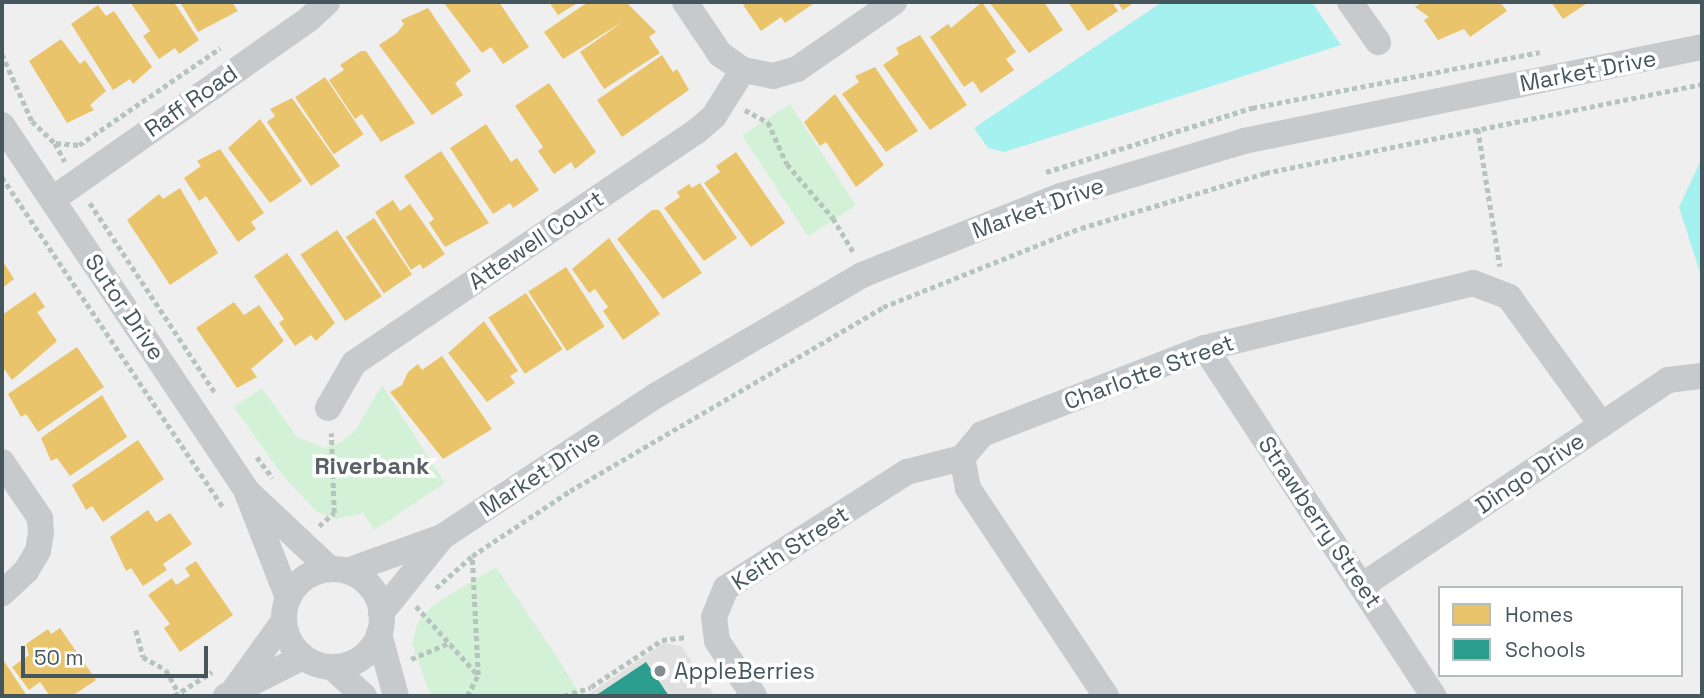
<!DOCTYPE html>
<html>
<head>
<meta charset="utf-8">
<style>
	body { margin:0 }
	#map { position:relative; width:1704px; height:698px; overflow:hidden; background:#f0efef; font-family:"Space Grotesk",sans-serif }
	div>[style] { position:absolute }
	.education>* { inset:0; background:#e1e0e1 }
	.green>* { inset:0; background:#d2f1d6; transform-origin:0 0 }
	.water>* { inset:0; background:#a4f1f0 }
	.homes>* { inset:0; background:#e9c46a; transform-origin:0 0 }
	.schools>* { inset:0; background:#2a9d8f }
	.path>* { height:4.5px; margin-top:-2.25px; transform-origin:0; background:repeating-linear-gradient(90deg,#b5c4bc 0 5px,transparent 0 8.5px) }
	.minor>* { height:26px; margin:-13px; padding:0 13px; transform-origin:13px; border-radius:13px; background:#c7cacc }
	.minor>.ring { margin:-13px; padding:0; box-sizing:content-box; background:none; border:26px solid #c7cacc; border-radius:50% }
	.dots>* { width:19px; height:19px; translate:-50% -50%; box-sizing:border-box; border:4px solid #fff; border-radius:50% }
	span { translate:-50% -50%; white-space:nowrap; text-align:center; line-height:1.15; -webkit-text-stroke:7px #fff; paint-order:stroke }
	.street-label { font-size:23px; color:#45575d }
	.poi-label { font-size:23px; color:#45575d }
	.left { translate:0 -50%; text-align:left }
	.neighbourhood-label { font-size:24px; color:#5a6164; font-weight:700 }
	.frame { position:absolute; inset:0; border:4px solid #45575d; pointer-events:none }
	.legend { position:absolute; left:1438px; top:586px; width:245px; height:91px; box-sizing:border-box; background:#fff; border:2px solid #b5bcbe; margin:0; padding:9px 12px; list-style:none; font-size:21px; color:#45575d }
	.legend li { display:flex; align-items:center; gap:14px; height:35px }
	.legend b { width:35px; border:2px solid #b5bcbe }
	.scale { position:absolute; left:21px; top:646px; width:187px; height:32px; box-sizing:border-box; border:4px solid #45575d; border-top:0; padding-left:9px; font-size:21px; line-height:24px; white-space:nowrap; color:#45575d; -webkit-text-stroke:5px #fff; paint-order:stroke }
</style>
</head>
<body>
<div id="map">
	<div class="education">
		<div style="clip-path:polygon(664px 643px,681px 646px,715px 696px,586px 696px)"></div>
	</div>
	<div class="green">
		<div style="left:790px;top:104px;width:121px;height:57px;rotate:57deg"></div>
		<div style="clip-path:polygon(382px 385px,445px 483px,374px 530px,363px 513px,336px 519px,317px 512px,283px 476px,234px 407px,262px 388px,297px 437px,324px 448px,340px 443px,355px 431px)"></div>
		<div style="clip-path:polygon(496px 567px,559px 660px,581px 696px,433px 696px,428px 689px,412px 643px,418px 622px,433px 605px)"></div>
	</div>
	<div class="water">
		<div style="clip-path:polygon(1162px 2px,1312px 2px,1341px 45px,1004px 152px,988px 148px,974px 128px)"></div>
		<div style="clip-path:polygon(1702px 158px,1702px 279px,1679px 207px)"></div>
	</div>
	<div class="homes">
		<div style="clip-path:polygon(130px 2px,174px 2px,199px 40px,179px 54px,175px 48px,159px 59px,143px 36px,150px 31px)"></div>
		<div style="clip-path:polygon(180px 2px,232px 2px,238px 11px,198px 32px)"></div>
		<div style="clip-path:polygon(499px 2px,529px 47px,503px 64px,491px 47px,482px 53px,444px 3px)"></div>
		<div style="clip-path:polygon(549px 2px,579px 2px,558px 15px)"></div>
		<div style="clip-path:polygon(588px 2px,626px 2px,656px 32px,649px 37px,660px 53px,604px 89px,580px 52px,624px 21px,563px 59px,544px 32px)"></div>
		<div style="clip-path:polygon(748px 2px,816px 2px,785px 23px,781px 17px,761px 31px,743px 5px)"></div>
		<div style="clip-path:polygon(982px 2px,1016px 52px,1006px 59px,1014px 70px,981px 93px,973px 81px,964px 87px,930px 37px,948px 24px,951px 28px)"></div>
		<div style="clip-path:polygon(989px 2px,1044px 2px,1063px 30px,1029px 53px)"></div>
		<div style="clip-path:polygon(1068px 2px,1112px 2px,1118px 11px,1088px 31px)"></div>
		<div style="clip-path:polygon(1117px 2px,1135px 2px,1123px 10px)"></div>
		<div style="clip-path:polygon(1422px 2px,1500px 2px,1507px 11px,1470px 37px,1464px 29px,1438px 40px,1424px 20px,1429px 17px,1415px 7px)"></div>
		<div style="clip-path:polygon(1551px 2px,1589px 2px,1563px 19px)"></div>
		<div style="clip-path:polygon(98px 5px,106px 16px,114px 11px,152px 67px,133px 84px,130px 79px,113px 90px,71px 24px)"></div>
		<div style="clip-path:polygon(428px 8px,471px 71px,455px 83px,463px 95px,432px 115px,379px 45px,397px 33px,404px 24px,401px 20px)"></div>
		<div style="clip-path:polygon(920px 35px,967px 105px,930px 130px,883px 65px,899px 54px,896px 48px)"></div>
		<div style="clip-path:polygon(61px 39px,80px 64px,85px 60px,106px 91px,90px 105px,94px 110px,67px 123px,29px 61px)"></div>
		<div style="clip-path:polygon(361px 51px,366px 51px,415px 123px,381px 142px,362px 114px,355px 119px,329px 80px,344px 70px,340px 65px)"></div>
		<div style="clip-path:polygon(662px 55px,673px 72px,677px 69px,689px 90px,622px 137px,597px 100px)"></div>
		<div style="clip-path:polygon(875px 67px,918px 131px,886px 152px,842px 94px,859px 82px,855px 76px)"></div>
		<div style="left:325px;top:77px;width:69px;height:36px;rotate:56deg"></div>
		<div style="clip-path:polygon(549px 83px,596px 152px,575px 169px,571px 162px,554px 174px,538px 151px,543px 147px,515px 106px)"></div>
		<div style="clip-path:polygon(835px 94px,884px 165px,856px 187px,826px 142px,820px 146px,804px 122px)"></div>
		<div style="clip-path:polygon(292px 98px,340px 166px,311px 186px,267px 122px,275px 116px,270px 109px)"></div>
		<div style="clip-path:polygon(260px 119px,302px 181px,270px 203px,228px 148px)"></div>
		<div style="clip-path:polygon(486px 124px,511px 162px,517px 158px,539px 190px,513px 208px,510px 203px,493px 214px,450px 148px)"></div>
		<div style="clip-path:polygon(220px 149px,264px 213px,251px 222px,256px 229px,238px 242px,206px 196px,199px 201px,184px 178px,201px 166px,197px 161px)"></div>
		<div style="clip-path:polygon(441px 151px,489px 223px,445px 247px,429px 223px,434px 219px,404px 176px)"></div>
		<div style="clip-path:polygon(736px 152px,785px 223px,751px 247px,704px 183px,720px 172px,716px 166px)"></div>
		<div style="clip-path:polygon(700px 183px,737px 238px,704px 261px,664px 208px,680px 197px,677px 192px,689px 184px,692px 188px)"></div>
		<div style="clip-path:polygon(180px 188px,218px 253px,170px 285px,127px 220px,159px 194px,163px 199px)"></div>
		<div style="clip-path:polygon(393px 200px,400px 211px,410px 204px,445px 254px,423px 269px,420px 264px,411px 270px,375px 212px)"></div>
		<div style="clip-path:polygon(652px 210px,659px 210px,702px 273px,663px 299px,617px 239px)"></div>
		<div style="left:374px;top:218px;width:68px;height:34px;rotate:56deg"></div>
		<div style="left:337px;top:230px;width:80px;height:44px;rotate:56deg"></div>
		<div style="clip-path:polygon(609px 238px,660px 314px,623px 340px,603px 311px,608px 307px,595px 289px,589px 293px,572px 269px)"></div>
		<div style="clip-path:polygon(287px 253px,335px 323px,316px 341px,311px 335px,295px 346px,279px 323px,284px 319px,254px 276px)"></div>
		<div style="clip-path:polygon(2px 260px,14px 279px,2px 288px)"></div>
		<div style="left:566px;top:267px;width:71px;height:45px;rotate:57deg"></div>
		<div style="clip-path:polygon(35px 292px,45px 307px,37px 312px,57px 341px,12px 380px,2px 366px,2px 315px)"></div>
		<div style="left:526px;top:293px;width:67px;height:45px;rotate:57deg"></div>
		<div style="clip-path:polygon(234px 302px,244px 315px,259px 305px,284px 341px,251px 369px,257px 377px,237px 388px,196px 328px)"></div>
		<div style="clip-path:polygon(484px 321px,518px 371px,510px 376px,515px 383px,487px 402px,448px 353px)"></div>
		<div style="clip-path:polygon(77px 347px,104px 387px,38px 432px,26px 414px,21px 417px,8px 394px)"></div>
		<div style="clip-path:polygon(442px 356px,492px 429px,443px 459px,390px 392px,402px 385px,408px 372px,418px 364px,422px 370px)"></div>
		<div style="clip-path:polygon(102px 395px,127px 437px,70px 476px,57px 458px,51px 461px,41px 438px)"></div>
		<div style="clip-path:polygon(138px 440px,164px 479px,103px 522px,92px 506px,86px 510px,72px 485px)"></div>
		<div style="clip-path:polygon(148px 510px,156px 522px,170px 513px,192px 544px,163px 564px,167px 570px,143px 586px,131px 568px,126px 571px,110px 537px)"></div>
		<div style="clip-path:polygon(196px 561px,233px 615px,180px 652px,164px 628px,170px 624px,148px 595px,172px 578px,176px 585px,190px 576px,185px 568px)"></div>
		<div style="clip-path:polygon(60px 628px,96px 680px,72px 696px,50px 696px,40px 682px,29px 690px,12px 667px,29px 655px,26px 644px,48px 629px,51px 634px)"></div>
		<div style="clip-path:polygon(2px 658px,27px 696px,2px 696px)"></div>
	</div>
	<div class="schools">
		<div style="clip-path:polygon(646px 662px,669px 696px,595px 696px)"></div>
	</div>
	<div class="path">
		<div style="left:2px;top:54px;width:73px;rotate:65.9deg"></div>
		<div style="left:32px;top:121px;width:32px;rotate:44deg"></div>
		<div style="left:55px;top:143px;width:21px;rotate:62deg"></div>
		<div style="left:745px;top:110px;width:26px;rotate:28deg"></div>
		<div style="left:768px;top:122px;width:46px;rotate:65.7deg"></div>
		<div style="left:787px;top:164px;width:71px;rotate:49.6deg"></div>
		<div style="left:833px;top:218px;width:41px;rotate:59deg"></div>
		<div style="left:1478px;top:129px;width:139px;rotate:80.9deg"></div>
		<div style="left:56px;top:143px;width:23px;rotate:5deg"></div>
		<div style="left:79px;top:145px;width:171px;rotate:-34.5deg"></div>
		<div style="left:1046px;top:172px;width:216px;rotate:-17.3deg"></div>
		<div style="left:1252px;top:108px;width:293px;rotate:-11deg"></div>
		<div style="left:2px;top:177px;width:399px;rotate:56.2deg"></div>
		<div style="left:90px;top:203px;width:229px;rotate:56.6deg"></div>
		<div style="left:257px;top:457px;width:26px;rotate:53deg"></div>
		<div style="left:319px;top:526px;width:20px;rotate:-41deg"></div>
		<div style="left:334px;top:513px;width:80px;rotate:-92.1deg"></div>
		<div style="left:436px;top:588px;width:48px;rotate:-41.6deg"></div>
		<div style="left:472px;top:556px;width:118px;rotate:-33.6deg"></div>
		<div style="left:570px;top:491px;width:363px;rotate:-30.4deg"></div>
		<div style="left:883px;top:307px;width:213px;rotate:-21.8deg"></div>
		<div style="left:1081px;top:228px;width:192px;rotate:-16.6deg"></div>
		<div style="left:1265px;top:173px;width:446px;rotate:-11.5deg"></div>
		<div style="left:416px;top:606px;width:93px;rotate:48.1deg"></div>
		<div style="left:136px;top:630px;width:28px;rotate:75deg"></div>
		<div style="left:143px;top:657px;width:26px;rotate:29deg"></div>
		<div style="left:166px;top:670px;width:26px;rotate:61deg"></div>
		<div style="left:411px;top:659px;width:43px;rotate:-23deg"></div>
		<div style="left:174px;top:696px;width:45px;rotate:-32.3deg"></div>
		<div style="left:467px;top:696px;width:24px;rotate:-62deg"></div>
		<div style="left:478px;top:675px;width:118px;rotate:-92.9deg"></div>
		<div style="left:564px;top:696px;width:28px;rotate:-18deg"></div>
		<div style="left:591px;top:687px;width:85px;rotate:-33.5deg"></div>
		<div style="left:662px;top:640px;width:25px;rotate:-7deg"></div>
	</div>
	<div class="minor">
		<div style="left:685px;top:2px;width:63px;rotate:56.1deg"></div>
		<div style="left:720px;top:54px;width:28px;rotate:35deg"></div>
		<div style="left:743px;top:70px;width:31px;rotate:11deg"></div>
		<div style="left:773px;top:76px;width:25px;rotate:-16deg"></div>
		<div style="left:797px;top:69px;width:118px;rotate:-34.6deg"></div>
		<div style="left:1350px;top:2px;width:49px;rotate:55deg"></div>
		<div style="left:2px;top:125px;width:439px;rotate:56.2deg"></div>
		<div style="left:246px;top:490px;width:116px;rotate:68.7deg"></div>
		<div style="left:53px;top:199px;width:312px;rotate:-35.1deg"></div>
		<div style="left:308px;top:20px;width:26px;rotate:-43deg"></div>
		<div style="left:1205px;top:348px;width:417px;rotate:56.7deg"></div>
		<div style="left:328px;top:408px;width:52px;rotate:-60deg"></div>
		<div style="left:354px;top:363px;width:414px;rotate:-34.1deg"></div>
		<div style="left:697px;top:131px;width:23px;rotate:-41deg"></div>
		<div style="left:714px;top:116px;width:54px;rotate:-57.8deg"></div>
		<div style="left:2px;top:462px;width:68px;rotate:55.8deg"></div>
		<div style="left:40px;top:518px;width:14px;rotate:86deg"></div>
		<div style="left:41px;top:532px;width:19px;rotate:99deg"></div>
		<div style="left:38px;top:551px;width:23px;rotate:121deg"></div>
		<div style="left:26px;top:571px;width:33px;rotate:137deg"></div>
		<div style="left:250px;top:494px;width:110px;rotate:43.2deg"></div>
		<div class="ring" style="left:284px;top:569px;width:72px;height:72px"></div>
		<div style="left:347px;top:571px;width:101px;rotate:-19.7deg"></div>
		<div style="left:442px;top:537px;width:255px;rotate:-33.5deg"></div>
		<div style="left:655px;top:396px;width:240px;rotate:-30.3deg"></div>
		<div style="left:862px;top:275px;width:214px;rotate:-21.7deg"></div>
		<div style="left:1061px;top:196px;width:191px;rotate:-16.7deg"></div>
		<div style="left:1244px;top:141px;width:468px;rotate:-11.6deg"></div>
		<div style="left:1363px;top:585px;width:367px;rotate:-33.9deg"></div>
		<div style="left:1668px;top:380px;width:34px;rotate:-7deg"></div>
		<div style="left:381px;top:613px;width:97px;rotate:-51.2deg"></div>
		<div style="left:379px;top:634px;width:64px;rotate:74.7deg"></div>
		<div style="left:332px;top:667px;width:43px;rotate:42.2deg"></div>
		<div style="left:234px;top:690px;width:85px;rotate:-54.1deg"></div>
		<div style="left:226px;top:696px;width:86px;rotate:-26.9deg"></div>
		<div style="left:754px;top:696px;width:66px;rotate:-123.9deg"></div>
		<div style="left:717px;top:641px;width:24px;rotate:-97deg"></div>
		<div style="left:714px;top:617px;width:31px;rotate:-68deg"></div>
		<div style="left:726px;top:588px;width:215px;rotate:-32.7deg"></div>
		<div style="left:907px;top:472px;width:57px;rotate:-14.3deg"></div>
		<div style="left:1106px;top:696px;width:250px;rotate:-123.6deg"></div>
		<div style="left:968px;top:488px;width:31px;rotate:-101deg"></div>
		<div style="left:962px;top:458px;width:31px;rotate:-50deg"></div>
		<div style="left:982px;top:434px;width:239px;rotate:-21.1deg"></div>
		<div style="left:1205px;top:348px;width:276px;rotate:-13.6deg"></div>
		<div style="left:1473px;top:283px;width:39px;rotate:21deg"></div>
		<div style="left:1509px;top:297px;width:158px;rotate:54deg"></div>
	</div>
	<div class="dots">
		<div style="left:660px;top:671px;background:#818c90"></div>
	</div>
	<div class="street-label">
		<span style="left:1588px;top:71px;rotate:-11deg">Market Drive</span>
		<span style="left:191px;top:101px;rotate:-35deg">Raff Road</span>
		<span style="left:1038px;top:208px;rotate:-20deg">Market Drive</span>
		<span style="left:536px;top:240px;rotate:-34deg">Attewell Court</span>
		<span style="left:125px;top:307px;rotate:56deg">Sutor Drive</span>
		<span style="left:1149px;top:372px;rotate:-20deg">Charlotte Street</span>
		<span style="left:540px;top:473px;rotate:-33deg">Market Drive</span>
		<span style="left:1530px;top:473px;rotate:-34deg">Dingo Drive</span>
		<span style="left:1320px;top:522px;rotate:56deg">Strawberry Street</span>
		<span style="left:790px;top:548px;rotate:-33deg">Keith Street</span>
	</div>
	<div class="poi-label">
		<span class="left" style="left:674px;top:671px">AppleBerries</span>
	</div>
	<div class="neighbourhood-label">
		<span style="left:372px;top:466px">Riverbank</span>
	</div>
	<div class="frame"></div>
	<ul class="legend">
	<li><b style="height:19px;background:#e9c46a"></b>Homes</li>
	<li><b style="height:19px;background:#2a9d8f"></b>Schools</li>
	</ul>
	<div class="scale">50 m</div>
</div>
</body>
</html>
